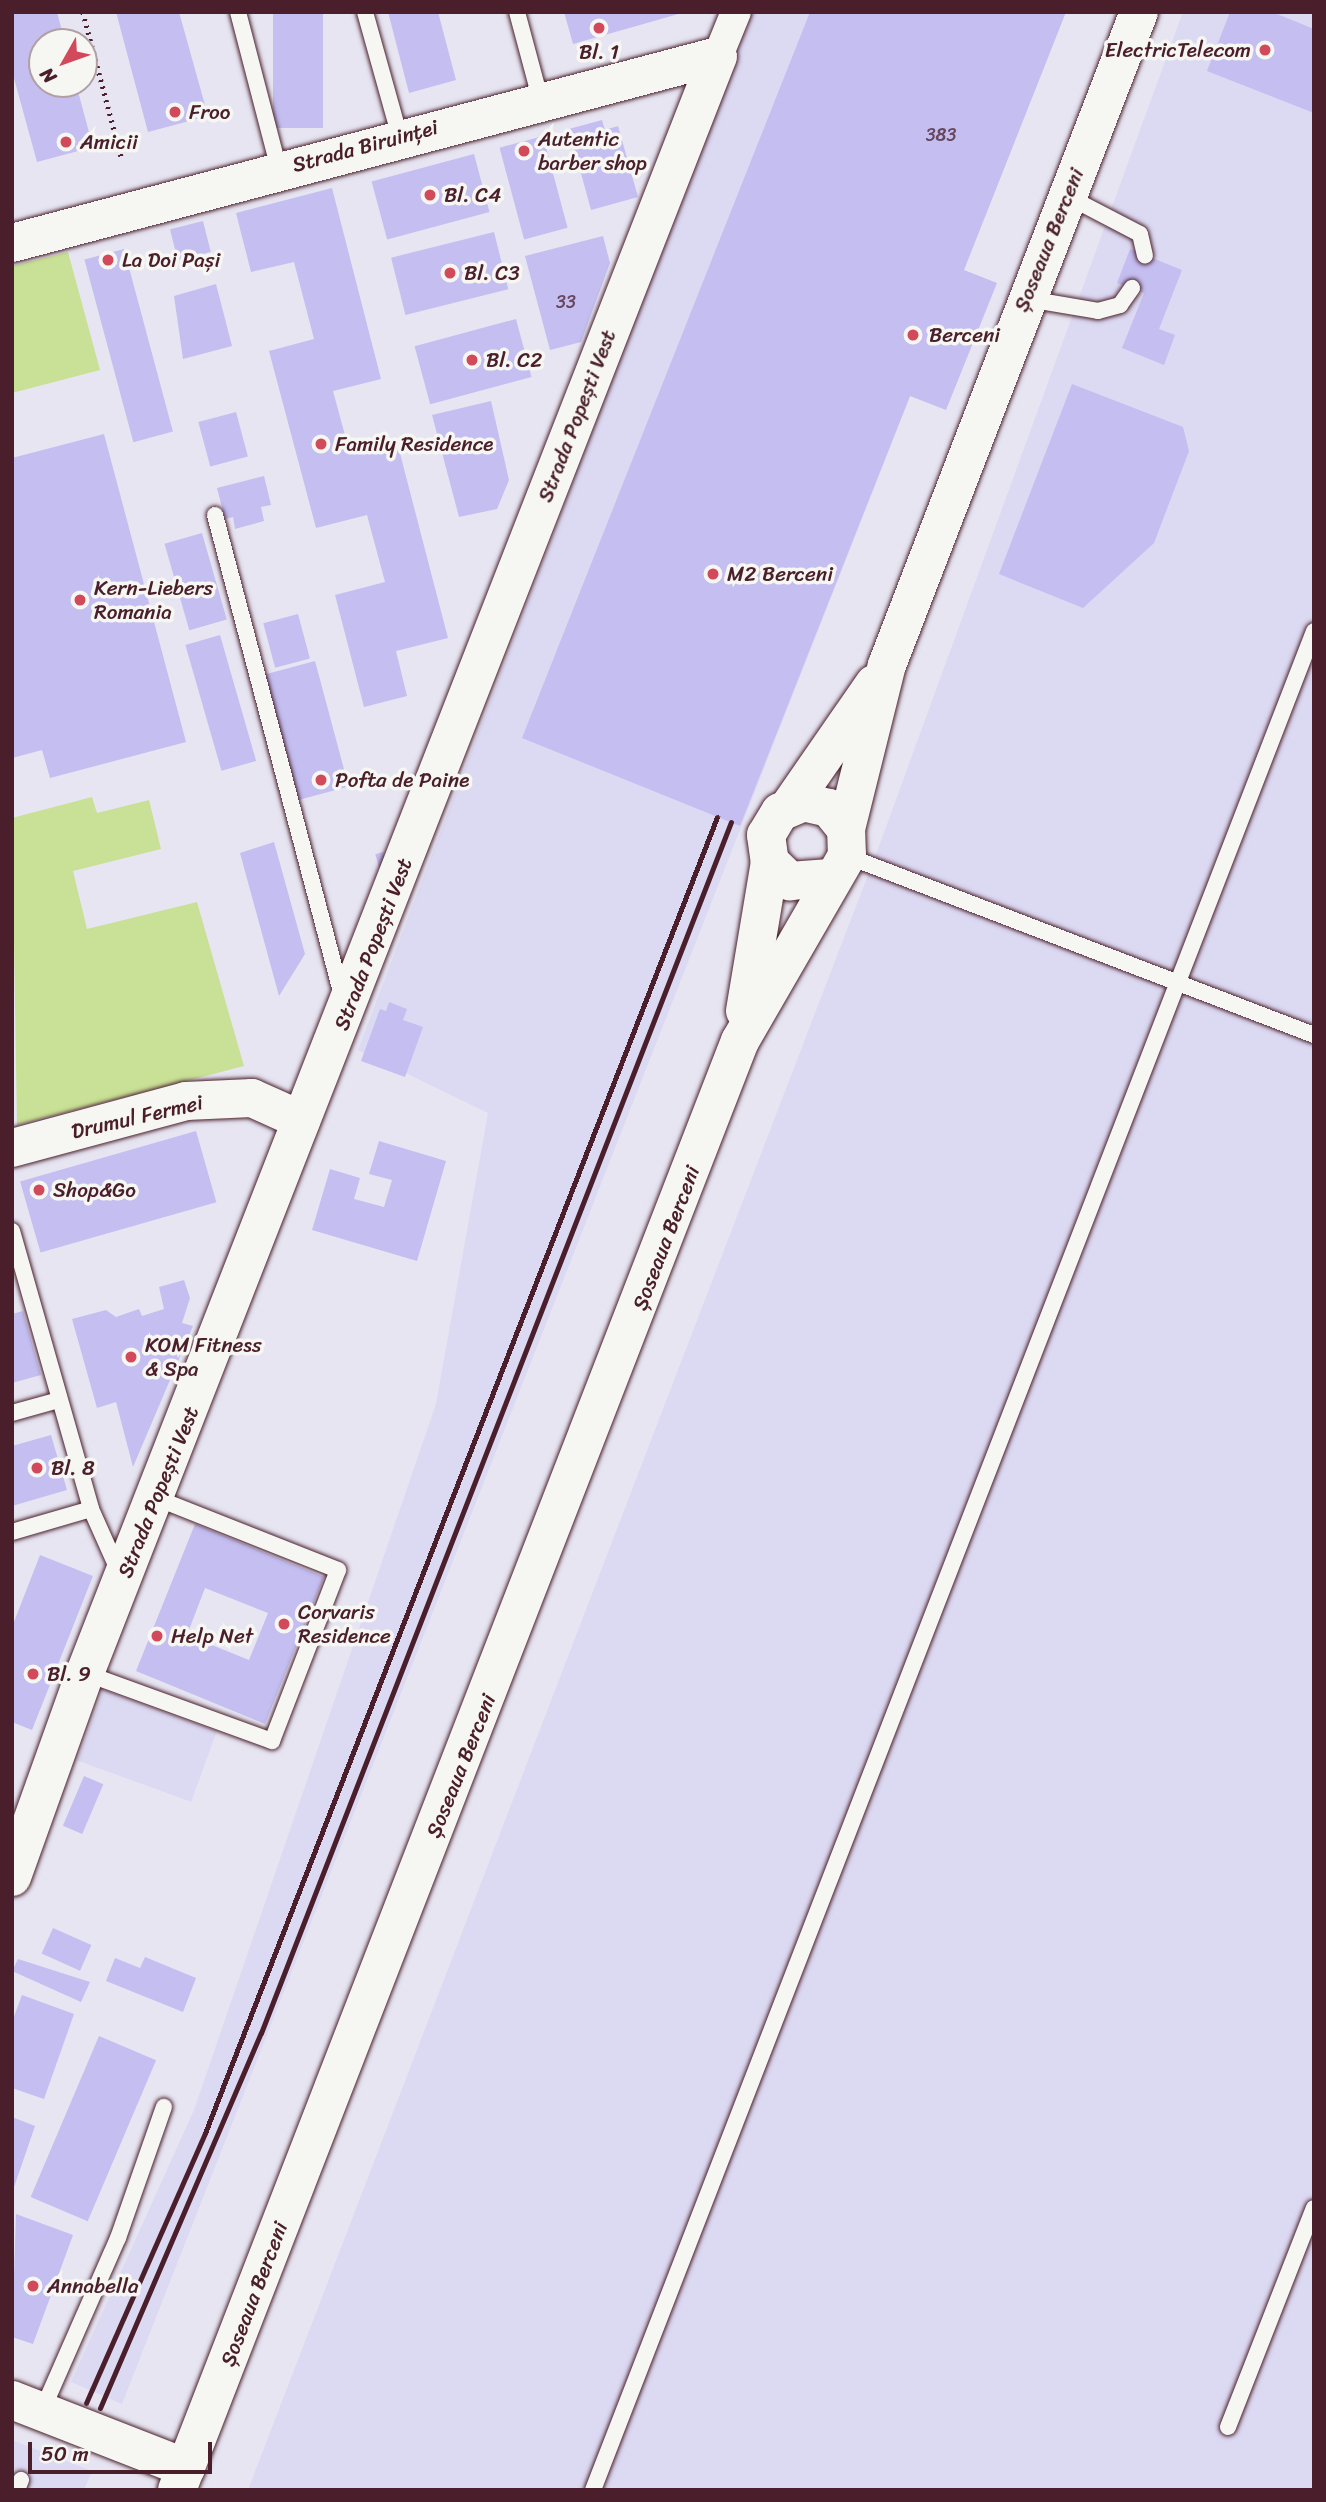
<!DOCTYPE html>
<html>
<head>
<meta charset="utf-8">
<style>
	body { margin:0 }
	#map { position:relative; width:1326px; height:2502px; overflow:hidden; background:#e7e5f2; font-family:Sriracha,sans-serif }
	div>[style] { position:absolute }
	.built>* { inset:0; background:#dcd9f2; transform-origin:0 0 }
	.green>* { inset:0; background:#c9e196 }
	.building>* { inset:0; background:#c4bef1; transform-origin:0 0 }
	.path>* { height:4.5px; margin-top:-2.25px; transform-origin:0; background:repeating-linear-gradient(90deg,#4a1f2b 0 2px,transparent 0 7px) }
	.roads { filter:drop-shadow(0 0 2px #4a1f2b) drop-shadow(0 0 2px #4a1f2b) }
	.lane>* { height:16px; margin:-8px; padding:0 8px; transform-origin:8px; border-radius:8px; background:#f6f6f2 }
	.street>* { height:30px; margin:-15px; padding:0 15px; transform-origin:15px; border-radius:15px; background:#f6f6f2 }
	.secondary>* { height:38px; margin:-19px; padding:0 19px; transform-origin:19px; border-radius:19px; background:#f6f6f2 }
	.rail>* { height:5px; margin:-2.5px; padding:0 2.5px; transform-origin:2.5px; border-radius:2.5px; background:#4a1f2b }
	.dots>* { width:19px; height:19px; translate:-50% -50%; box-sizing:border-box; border:4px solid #f6f6f2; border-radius:50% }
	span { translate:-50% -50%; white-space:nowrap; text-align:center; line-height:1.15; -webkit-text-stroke:7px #f6f6f2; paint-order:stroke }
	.number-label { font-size:18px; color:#68475c }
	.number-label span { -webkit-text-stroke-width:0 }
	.poi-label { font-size:21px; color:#4a1f2b }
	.right { translate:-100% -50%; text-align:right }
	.left { translate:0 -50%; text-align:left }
	.street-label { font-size:21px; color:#4a1f2b }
	.frame { position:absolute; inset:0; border:14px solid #4a1f2b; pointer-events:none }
	.north { position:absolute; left:28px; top:28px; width:70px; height:70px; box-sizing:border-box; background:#f6f6f2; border:2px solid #b1a0a2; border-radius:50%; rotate:230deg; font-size:19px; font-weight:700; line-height:28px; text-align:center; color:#4a1f2b }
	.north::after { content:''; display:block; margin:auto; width:24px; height:32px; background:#d1495b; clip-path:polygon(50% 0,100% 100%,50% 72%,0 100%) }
	.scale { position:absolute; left:28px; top:2442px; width:184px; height:32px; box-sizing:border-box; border:4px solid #4a1f2b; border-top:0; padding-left:9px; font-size:21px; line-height:24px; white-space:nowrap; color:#4a1f2b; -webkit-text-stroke:5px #f6f6f2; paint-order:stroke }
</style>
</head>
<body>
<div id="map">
	<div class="built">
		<div style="clip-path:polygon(751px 12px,1061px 12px,122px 2404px,71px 2382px,194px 2110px,436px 1404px,488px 1113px,358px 1050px)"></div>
		<div style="clip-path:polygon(1183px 12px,1314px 12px,1314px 2490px,248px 2490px,878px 849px)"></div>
		<div style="left:103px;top:1690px;width:121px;height:75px;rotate:20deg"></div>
		<div style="clip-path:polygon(12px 2440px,92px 2471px,84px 2490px,12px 2490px)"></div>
	</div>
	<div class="green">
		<div style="clip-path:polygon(68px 252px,100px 370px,12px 393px,12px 266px)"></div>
		<div style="clip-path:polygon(92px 797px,97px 813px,149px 800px,161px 849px,73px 871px,87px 929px,197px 902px,244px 1066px,17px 1125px,12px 818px)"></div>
	</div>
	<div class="building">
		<div style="clip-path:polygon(12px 12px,57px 12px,65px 42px,42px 42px,42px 84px,76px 84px,93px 147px,37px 162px,12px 71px)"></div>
		<div style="clip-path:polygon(116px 12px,179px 12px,208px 116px,148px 132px)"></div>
		<div style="left:273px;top:12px;width:50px;height:116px"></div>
		<div style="clip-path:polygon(388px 12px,438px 12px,456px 80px,409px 93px)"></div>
		<div style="clip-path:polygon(564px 12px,682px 12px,682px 13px,573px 44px)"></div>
		<div style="clip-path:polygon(810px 12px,1066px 12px,964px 270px,997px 283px,946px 410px,910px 396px,740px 826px,522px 738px)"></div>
		<div style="clip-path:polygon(1230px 12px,1272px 12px,1314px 29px,1314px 113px,1207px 71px)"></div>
		<div style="clip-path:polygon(602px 120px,605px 130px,618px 126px,638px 197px,591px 210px,569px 129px)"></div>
		<div style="left:543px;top:136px;width:95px;height:45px;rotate:75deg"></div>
		<div style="left:474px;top:154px;width:60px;height:106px;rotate:75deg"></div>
		<div style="clip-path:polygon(332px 188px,381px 379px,333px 391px,349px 450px,396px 438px,448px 638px,396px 651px,407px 696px,364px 707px,335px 595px,385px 582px,367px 515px,316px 528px,269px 351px,314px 339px,294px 262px,251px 272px,236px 213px)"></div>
		<div style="left:203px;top:221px;width:32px;height:34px;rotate:76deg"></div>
		<div style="left:494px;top:232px;width:59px;height:106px;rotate:76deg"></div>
		<div style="clip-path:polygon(603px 236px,610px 263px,581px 342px,550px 350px,525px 256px)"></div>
		<div style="left:124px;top:249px;width:189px;height:41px;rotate:75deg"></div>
		<div style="clip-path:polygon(1130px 249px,1182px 270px,1159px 329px,1175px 335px,1164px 365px,1122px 348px,1144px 293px,1117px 283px)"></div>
		<div style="clip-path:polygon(216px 284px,232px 346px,183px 359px,174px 296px)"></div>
		<div style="left:516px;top:319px;width:60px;height:105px;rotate:75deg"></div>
		<div style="clip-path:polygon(1072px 384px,1183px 427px,1189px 451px,1154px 543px,1083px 608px,999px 574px)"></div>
		<div style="clip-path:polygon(491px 401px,509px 480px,497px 509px,459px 517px,432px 415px)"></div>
		<div style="left:236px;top:412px;width:46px;height:39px;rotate:75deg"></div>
		<div style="clip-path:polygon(104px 434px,186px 742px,50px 778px,42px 750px,12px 758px,12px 458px)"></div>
		<div style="clip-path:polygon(264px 476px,271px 505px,261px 507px,264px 521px,235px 529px,233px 517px,225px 519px,217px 488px)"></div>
		<div style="left:202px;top:533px;width:90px;height:39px;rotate:74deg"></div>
		<div style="left:298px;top:614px;width:46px;height:36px;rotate:75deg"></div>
		<div style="left:220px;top:635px;width:131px;height:36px;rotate:74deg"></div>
		<div style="left:315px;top:661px;width:130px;height:52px;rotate:75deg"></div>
		<div style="clip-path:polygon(274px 842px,305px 954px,279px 996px,240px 853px)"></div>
		<div style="left:383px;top:852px;width:19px;height:8px;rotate:74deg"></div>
		<div style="clip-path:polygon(389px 1002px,407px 1009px,403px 1020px,423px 1027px,405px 1077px,361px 1061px,380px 1009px,386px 1011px)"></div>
		<div style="left:196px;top:1131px;width:74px;height:183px;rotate:74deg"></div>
		<div style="clip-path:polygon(379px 1141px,446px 1161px,417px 1261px,312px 1230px,330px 1169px,360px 1178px,354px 1199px,384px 1207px,392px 1180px,369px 1174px)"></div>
		<div style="clip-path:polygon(184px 1280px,190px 1298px,182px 1323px,193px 1326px,133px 1467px,116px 1402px,97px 1408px,72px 1319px,106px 1310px,116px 1317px,139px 1309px,142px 1316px,164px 1309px,159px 1287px)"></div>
		<div style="clip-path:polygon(23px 1311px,41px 1375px,12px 1383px,12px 1314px)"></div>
		<div style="clip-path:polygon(51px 1435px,67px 1490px,12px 1506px,12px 1446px)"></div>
		<div style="clip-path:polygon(evenodd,195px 1524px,324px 1577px,265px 1724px,136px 1671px,195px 1524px,205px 1588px,268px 1613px,249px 1660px,187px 1635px,205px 1588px)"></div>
		<div style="clip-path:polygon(40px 1555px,93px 1576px,32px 1730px,12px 1722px,12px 1627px)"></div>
		<div style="left:84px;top:1776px;width:21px;height:54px;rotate:23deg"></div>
		<div style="left:53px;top:1928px;width:42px;height:28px;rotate:24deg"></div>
		<div style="clip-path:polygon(145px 1957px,196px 1978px,183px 2012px,106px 1981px,115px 1958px,140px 1968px)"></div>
		<div style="clip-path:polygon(18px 1959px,90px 1982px,81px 2002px,12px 1971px)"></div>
		<div style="clip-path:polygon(22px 1995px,74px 2014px,44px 2099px,12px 2088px,12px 2022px)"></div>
		<div style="left:99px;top:2036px;width:62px;height:175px;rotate:23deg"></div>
		<div style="clip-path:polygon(12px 2117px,35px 2126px,13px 2190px,12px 2190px)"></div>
		<div style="clip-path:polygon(16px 2214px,73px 2235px,33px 2344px,12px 2337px)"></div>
	</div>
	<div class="path">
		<div style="left:83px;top:12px;width:153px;rotate:75.2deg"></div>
	</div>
	<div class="roads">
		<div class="lane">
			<div style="left:238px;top:12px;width:162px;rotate:75.4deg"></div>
			<div style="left:365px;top:12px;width:130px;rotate:74.4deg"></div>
			<div style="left:517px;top:12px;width:89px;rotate:75deg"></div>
			<div style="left:1067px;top:196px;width:82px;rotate:27.5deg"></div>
			<div style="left:1140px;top:234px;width:22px;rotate:77deg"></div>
			<div style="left:1028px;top:299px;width:71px;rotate:9.7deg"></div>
			<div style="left:1098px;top:311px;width:23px;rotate:-15deg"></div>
			<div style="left:1120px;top:305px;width:21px;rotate:-55deg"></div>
			<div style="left:215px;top:515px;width:498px;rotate:75.2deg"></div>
			<div style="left:847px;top:856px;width:500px;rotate:20.97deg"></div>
			<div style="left:12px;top:1231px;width:289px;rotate:74.1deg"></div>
			<div style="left:91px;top:1509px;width:69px;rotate:66deg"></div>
			<div style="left:12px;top:1413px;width:49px;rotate:-15.5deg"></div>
			<div style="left:12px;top:1532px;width:82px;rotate:-16.2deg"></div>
			<div style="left:85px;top:1673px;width:199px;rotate:20deg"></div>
			<div style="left:272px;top:1741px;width:183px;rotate:-68.9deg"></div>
			<div style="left:338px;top:1570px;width:196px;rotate:-158.4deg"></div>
			<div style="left:42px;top:2411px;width:189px;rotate:-66.3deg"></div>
			<div style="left:118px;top:2238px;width:139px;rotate:-70.7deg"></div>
			<div style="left:1228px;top:2427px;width:235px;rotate:-68.6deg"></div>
			<div style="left:17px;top:2490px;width:11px;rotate:-68deg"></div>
			<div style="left:593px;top:2490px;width:1994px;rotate:-68.8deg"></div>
		</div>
		<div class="street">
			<div style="left:718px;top:56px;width:48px;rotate:-67.8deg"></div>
		</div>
		<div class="secondary">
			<div style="left:12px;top:243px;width:730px;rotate:-14.84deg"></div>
			<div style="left:791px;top:804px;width:146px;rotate:-55.3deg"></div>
			<div style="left:846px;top:829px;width:169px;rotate:-76deg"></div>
			<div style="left:887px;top:665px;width:700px;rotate:-68.9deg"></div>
			<div style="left:745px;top:1011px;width:151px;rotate:-80.5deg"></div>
			<div style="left:12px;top:1148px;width:180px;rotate:-15.1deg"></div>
			<div style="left:186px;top:1101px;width:66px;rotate:-2.6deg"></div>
			<div style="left:252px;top:1098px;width:54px;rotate:24.2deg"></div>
			<div style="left:12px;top:1877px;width:217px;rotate:-70.3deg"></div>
			<div style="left:85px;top:1673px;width:1736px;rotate:-68.62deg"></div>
			<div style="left:12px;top:2400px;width:187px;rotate:21.3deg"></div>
			<div style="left:177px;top:2490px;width:1555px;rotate:-68.77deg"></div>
			<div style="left:740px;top:1041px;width:214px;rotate:-60deg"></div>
			<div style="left:847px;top:856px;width:27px;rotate:-92deg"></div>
			<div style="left:846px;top:829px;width:27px;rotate:-129deg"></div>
			<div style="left:829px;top:808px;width:26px;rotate:-167deg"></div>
			<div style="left:804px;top:802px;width:26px;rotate:157deg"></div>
			<div style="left:780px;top:812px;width:27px;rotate:121deg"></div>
			<div style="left:766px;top:835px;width:27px;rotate:82deg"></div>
			<div style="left:770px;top:862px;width:28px;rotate:44deg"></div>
			<div style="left:790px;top:881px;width:40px;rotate:-4.3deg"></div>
		</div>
	</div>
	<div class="rail">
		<div style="left:86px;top:2403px;width:295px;rotate:-66.2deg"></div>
		<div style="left:205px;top:2133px;width:1412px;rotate:-68.74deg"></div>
		<div style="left:100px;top:2408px;width:408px;rotate:-66.8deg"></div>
		<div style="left:261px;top:2033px;width:1299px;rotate:-68.79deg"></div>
	</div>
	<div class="dots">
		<div style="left:599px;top:28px;background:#d1495b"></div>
		<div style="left:1265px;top:50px;background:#d1495b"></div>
		<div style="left:175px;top:112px;background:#d1495b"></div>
		<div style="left:66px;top:142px;background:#d1495b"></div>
		<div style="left:524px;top:151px;background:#d1495b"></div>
		<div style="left:430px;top:195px;background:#d1495b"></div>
		<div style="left:108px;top:260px;background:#d1495b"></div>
		<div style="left:450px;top:273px;background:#d1495b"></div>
		<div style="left:913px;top:335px;background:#d1495b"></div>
		<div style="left:472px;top:360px;background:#d1495b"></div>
		<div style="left:321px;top:444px;background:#d1495b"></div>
		<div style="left:713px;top:574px;background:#d1495b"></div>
		<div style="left:80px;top:600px;background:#d1495b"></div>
		<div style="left:321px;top:780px;background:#d1495b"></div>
		<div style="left:39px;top:1190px;background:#d1495b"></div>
		<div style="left:131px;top:1357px;background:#d1495b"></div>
		<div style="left:37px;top:1468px;background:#d1495b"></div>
		<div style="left:284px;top:1624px;background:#d1495b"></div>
		<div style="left:157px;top:1636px;background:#d1495b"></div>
		<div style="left:33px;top:1674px;background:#d1495b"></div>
		<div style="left:33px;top:2286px;background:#d1495b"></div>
	</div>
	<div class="number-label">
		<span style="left:941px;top:135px">383</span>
		<span style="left:566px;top:302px">33</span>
	</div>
	<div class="poi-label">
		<span class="right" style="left:1251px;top:50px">ElectricTelecom</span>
		<span style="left:599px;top:52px">Bl. 1</span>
		<span class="left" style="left:189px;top:112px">Froo</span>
		<span class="left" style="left:538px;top:151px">Autentic<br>barber shop</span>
		<span class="left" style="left:80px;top:142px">Amicii</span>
		<span class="left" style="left:444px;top:195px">Bl. C4</span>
		<span class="left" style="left:122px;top:260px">La Doi Pași</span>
		<span class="left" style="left:464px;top:273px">Bl. C3</span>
		<span class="left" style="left:929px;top:335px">Berceni</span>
		<span class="left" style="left:486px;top:360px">Bl. C2</span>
		<span class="left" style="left:335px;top:444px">Family Residence</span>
		<span class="left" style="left:727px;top:574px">M2 Berceni</span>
		<span class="left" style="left:94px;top:600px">Kern-Liebers<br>Romania</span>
		<span class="left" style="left:335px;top:780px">Pofta de Paine</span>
		<span class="left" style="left:53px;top:1190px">Shop&amp;Go</span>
		<span class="left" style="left:145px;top:1357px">KOM Fitness<br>&amp; Spa</span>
		<span class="left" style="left:51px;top:1468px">Bl. 8</span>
		<span class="left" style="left:298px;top:1624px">Corvaris<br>Residence</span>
		<span class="left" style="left:171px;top:1636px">Help Net</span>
		<span class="left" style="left:47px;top:1674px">Bl. 9</span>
		<span class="left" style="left:47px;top:2286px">Annabella</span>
	</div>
	<div class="street-label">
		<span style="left:365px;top:146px;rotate:-15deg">Strada Biruinței</span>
		<span style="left:1049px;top:240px;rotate:-68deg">Șoseaua Berceni</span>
		<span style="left:577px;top:416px;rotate:-69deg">Strada Popești Vest</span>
		<span style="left:373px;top:944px;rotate:-69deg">Strada Popești Vest</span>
		<span style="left:137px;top:1117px;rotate:-13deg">Drumul Fermei</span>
		<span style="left:666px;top:1238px;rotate:-69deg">Șoseaua Berceni</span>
		<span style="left:158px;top:1492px;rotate:-68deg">Strada Popești Vest</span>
		<span style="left:461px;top:1766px;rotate:-68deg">Șoseaua Berceni</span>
		<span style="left:254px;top:2294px;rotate:-69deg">Șoseaua Berceni</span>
	</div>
	<div class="frame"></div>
	<div class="north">N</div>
	<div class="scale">50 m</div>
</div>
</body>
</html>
